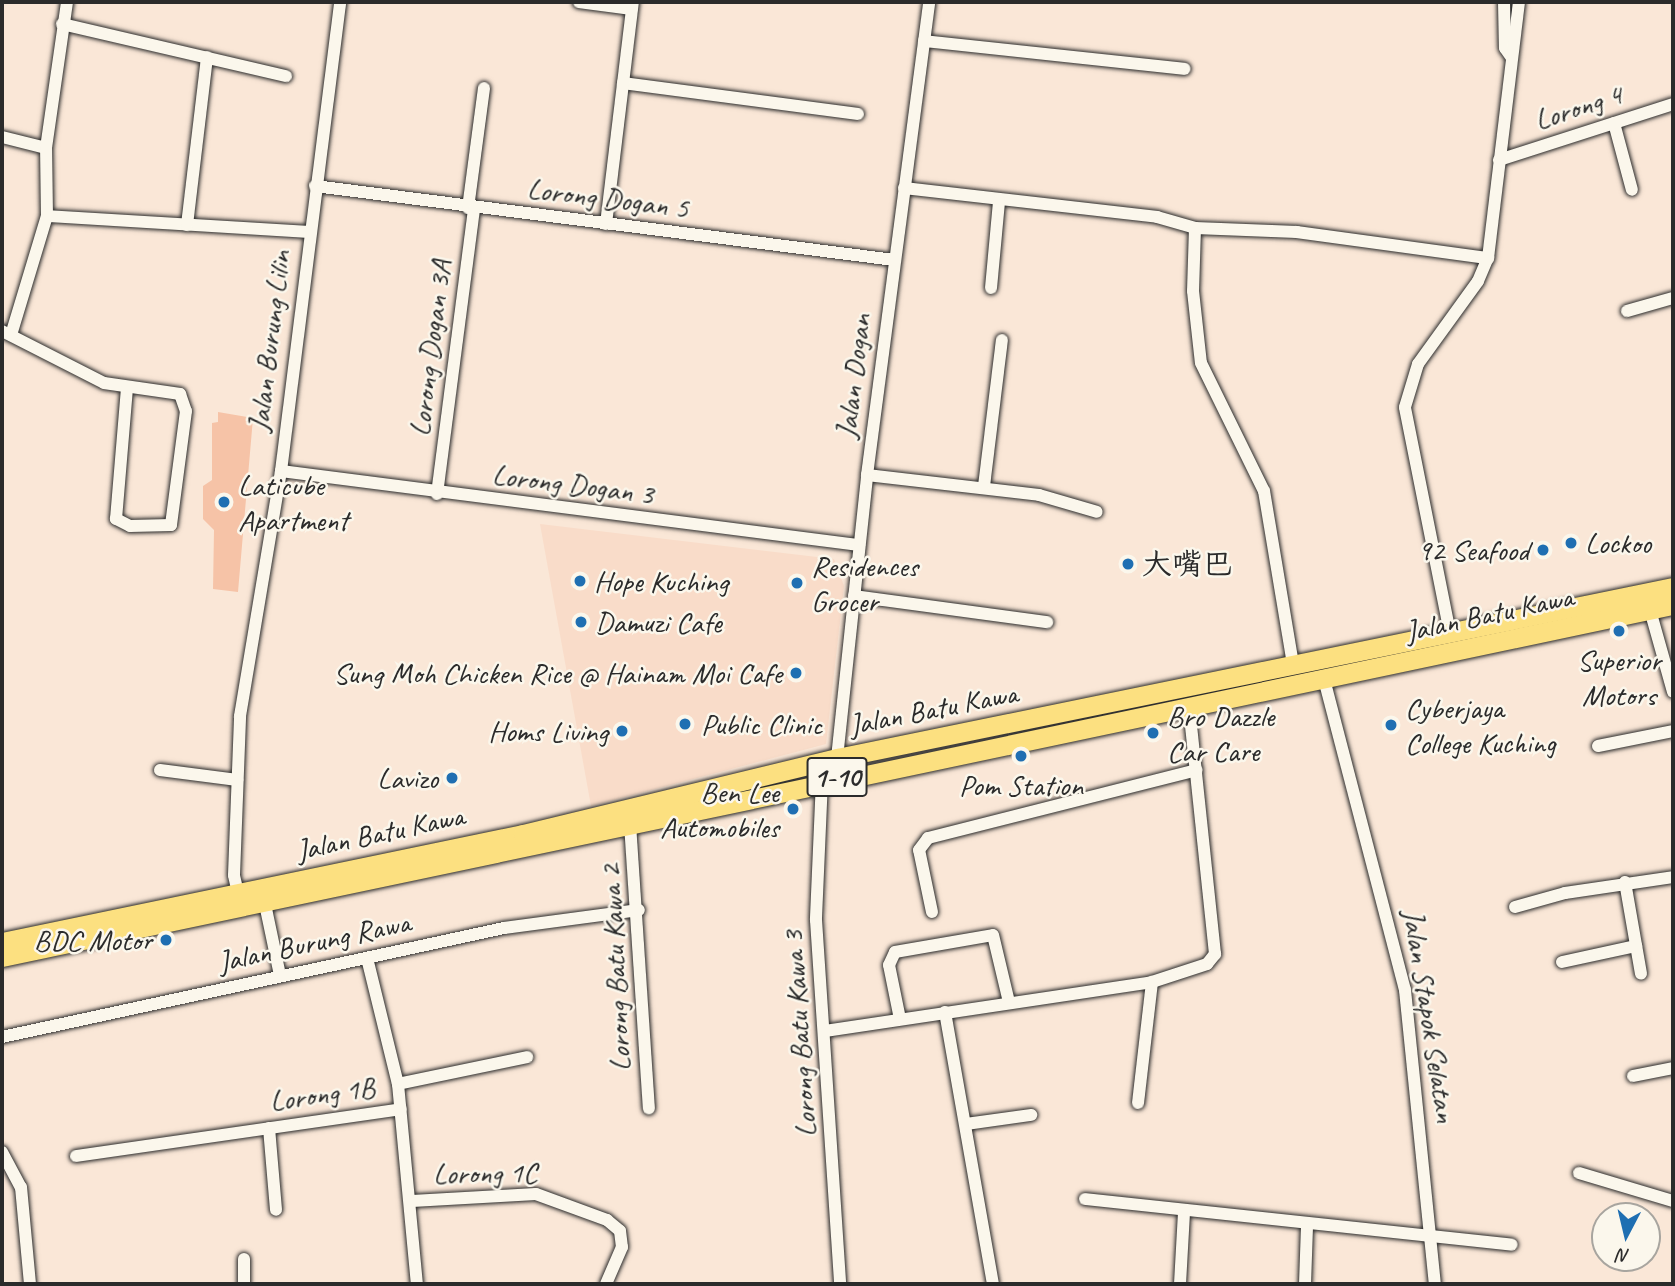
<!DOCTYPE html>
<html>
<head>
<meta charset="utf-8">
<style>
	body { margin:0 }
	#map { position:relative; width:1675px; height:1286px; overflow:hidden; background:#fae7d7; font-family:Caveat,"LXGW WenKai TC",sans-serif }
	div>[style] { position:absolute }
	.built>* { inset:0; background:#f9dcc9 }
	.building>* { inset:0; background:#f6c3a7 }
	.roads { filter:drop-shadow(0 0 2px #2b2b2b) drop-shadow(0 0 2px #2b2b2b) }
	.minor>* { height:12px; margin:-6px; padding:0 6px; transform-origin:6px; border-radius:6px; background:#fbf7ec }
	.highway>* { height:19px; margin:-9.5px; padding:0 9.5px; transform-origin:9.5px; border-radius:9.5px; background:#fce080 }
	.dots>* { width:19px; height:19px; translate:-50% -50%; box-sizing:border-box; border:4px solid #fbf7ec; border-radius:50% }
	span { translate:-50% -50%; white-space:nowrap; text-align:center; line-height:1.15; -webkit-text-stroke:5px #fbf7ec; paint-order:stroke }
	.shield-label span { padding:2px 5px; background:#fbf7ec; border:2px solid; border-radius:5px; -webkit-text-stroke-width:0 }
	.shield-label { font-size:28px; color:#2b2b2b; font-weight:700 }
	.street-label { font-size:30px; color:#2b2b2b }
	.poi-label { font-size:30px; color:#2b2b2b }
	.left { translate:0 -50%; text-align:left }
	.right { translate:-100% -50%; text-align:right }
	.frame { position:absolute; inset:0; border:4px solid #2b2b2b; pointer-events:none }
	.north { position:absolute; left:1591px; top:1202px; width:70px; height:70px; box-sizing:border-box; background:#fbf7ec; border:2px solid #a8a59f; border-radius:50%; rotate:187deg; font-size:19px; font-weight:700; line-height:28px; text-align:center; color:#2b2b2b }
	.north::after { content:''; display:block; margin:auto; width:24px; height:32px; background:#1f6fb2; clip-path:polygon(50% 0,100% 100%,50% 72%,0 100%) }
</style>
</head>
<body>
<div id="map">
	<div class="built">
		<div style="clip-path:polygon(540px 524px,834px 559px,844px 586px,826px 744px,591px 806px)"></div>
	</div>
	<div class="building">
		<div style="clip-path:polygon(218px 412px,253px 418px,238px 592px,213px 589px,214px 530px,203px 519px,203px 486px,212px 480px,212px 423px,218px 422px)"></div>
	</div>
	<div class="roads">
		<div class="minor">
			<div style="left:579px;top:2px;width:53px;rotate:7.5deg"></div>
			<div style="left:1504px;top:2px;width:46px;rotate:88.8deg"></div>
			<div style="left:1505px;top:48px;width:12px;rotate:55deg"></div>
			<div style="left:62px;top:24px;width:230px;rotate:13.1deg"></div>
			<div style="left:924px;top:41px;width:262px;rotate:6.1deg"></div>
			<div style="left:623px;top:83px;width:237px;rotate:7.5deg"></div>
			<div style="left:1614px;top:123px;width:69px;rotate:75deg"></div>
			<div style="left:2px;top:137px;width:45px;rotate:14deg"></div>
			<div style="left:1499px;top:160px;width:183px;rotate:-17.8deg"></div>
			<div style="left:315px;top:186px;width:584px;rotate:7.28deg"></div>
			<div style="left:904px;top:188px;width:255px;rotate:6.5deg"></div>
			<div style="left:1157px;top:217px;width:40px;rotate:16deg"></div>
			<div style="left:1195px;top:228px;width:63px;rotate:91.8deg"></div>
			<div style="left:1193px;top:291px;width:72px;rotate:83.7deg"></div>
			<div style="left:1201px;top:363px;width:143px;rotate:63.8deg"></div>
			<div style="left:1264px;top:491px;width:175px;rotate:80.5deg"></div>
			<div style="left:468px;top:208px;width:121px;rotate:-82.4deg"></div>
			<div style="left:47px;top:216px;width:261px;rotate:3.5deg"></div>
			<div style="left:606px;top:224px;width:224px;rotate:-83.1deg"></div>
			<div style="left:187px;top:225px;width:169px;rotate:-83.2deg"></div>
			<div style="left:1195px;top:228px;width:102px;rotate:2.2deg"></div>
			<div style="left:1297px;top:232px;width:193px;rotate:7.8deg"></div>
			<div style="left:1488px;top:258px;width:258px;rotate:-83.1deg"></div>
			<div style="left:991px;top:288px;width:87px;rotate:-84.7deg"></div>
			<div style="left:1627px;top:311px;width:48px;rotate:-15.8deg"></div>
			<div style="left:2px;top:331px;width:114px;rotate:27deg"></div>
			<div style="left:104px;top:383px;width:77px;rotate:8.2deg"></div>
			<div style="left:180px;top:394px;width:18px;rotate:71deg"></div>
			<div style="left:186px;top:411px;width:115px;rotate:97.5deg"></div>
			<div style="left:171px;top:525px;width:41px;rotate:178.6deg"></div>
			<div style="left:130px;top:526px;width:16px;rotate:-153deg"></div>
			<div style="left:116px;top:519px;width:132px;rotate:-85.2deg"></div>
			<div style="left:11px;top:335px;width:124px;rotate:-73.2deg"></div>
			<div style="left:47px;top:216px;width:68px;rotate:-90.8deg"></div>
			<div style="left:46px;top:148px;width:148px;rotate:-81.8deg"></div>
			<div style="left:281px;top:471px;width:583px;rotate:7.3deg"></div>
			<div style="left:867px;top:475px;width:173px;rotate:6.6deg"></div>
			<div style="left:1039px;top:495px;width:60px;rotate:16.3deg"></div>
			<div style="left:984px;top:486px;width:147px;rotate:-83deg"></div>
			<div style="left:437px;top:494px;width:287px;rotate:-82.6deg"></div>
			<div style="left:854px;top:596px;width:195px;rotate:7.7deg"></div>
			<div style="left:1650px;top:610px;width:85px;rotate:74.3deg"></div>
			<div style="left:1450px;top:633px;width:230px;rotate:-101.3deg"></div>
			<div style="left:1405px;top:407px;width:45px;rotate:-73.2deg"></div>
			<div style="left:1418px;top:364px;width:102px;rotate:-54.1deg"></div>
			<div style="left:1478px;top:281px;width:25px;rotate:-67deg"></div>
			<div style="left:1324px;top:679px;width:321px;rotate:75.4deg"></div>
			<div style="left:1405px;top:990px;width:296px;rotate:84.2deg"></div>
			<div style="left:1598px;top:746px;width:76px;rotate:-11.3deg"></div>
			<div style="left:837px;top:758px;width:285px;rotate:-83.9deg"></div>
			<div style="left:867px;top:475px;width:477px;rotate:-82.5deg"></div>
			<div style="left:160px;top:770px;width:78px;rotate:7.4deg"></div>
			<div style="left:822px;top:780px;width:140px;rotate:92.5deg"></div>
			<div style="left:816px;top:920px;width:365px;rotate:86.2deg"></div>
			<div style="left:630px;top:824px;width:285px;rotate:86.2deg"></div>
			<div style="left:1625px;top:882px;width:93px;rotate:80.1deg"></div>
			<div style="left:238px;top:893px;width:18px;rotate:-103deg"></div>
			<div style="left:234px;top:875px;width:159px;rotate:-87.8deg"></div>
			<div style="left:240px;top:716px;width:248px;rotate:-80.5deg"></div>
			<div style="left:281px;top:471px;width:473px;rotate:-82.8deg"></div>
			<div style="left:265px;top:904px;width:73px;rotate:78.1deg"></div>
			<div style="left:1515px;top:907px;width:52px;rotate:-15.6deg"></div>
			<div style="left:1565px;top:893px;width:109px;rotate:-8.4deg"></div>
			<div style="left:932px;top:912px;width:63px;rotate:-101.8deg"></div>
			<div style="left:919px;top:850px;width:15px;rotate:-53deg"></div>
			<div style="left:928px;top:838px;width:277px;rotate:-14.2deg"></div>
			<div style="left:367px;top:958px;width:130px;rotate:76.2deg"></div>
			<div style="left:398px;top:1084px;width:201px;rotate:84.6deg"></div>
			<div style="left:1562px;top:962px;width:76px;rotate:-12.2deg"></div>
			<div style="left:945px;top:1012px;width:276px;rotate:80deg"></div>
			<div style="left:900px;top:1019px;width:55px;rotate:-101.5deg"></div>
			<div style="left:889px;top:965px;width:14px;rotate:-65deg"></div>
			<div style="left:895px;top:952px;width:99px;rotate:-9.8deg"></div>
			<div style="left:993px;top:935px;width:69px;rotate:76.6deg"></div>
			<div style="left:825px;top:1031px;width:331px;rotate:-8.5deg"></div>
			<div style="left:1152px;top:982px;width:58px;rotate:-18.1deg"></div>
			<div style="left:1207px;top:964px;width:13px;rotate:-51deg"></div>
			<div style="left:1215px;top:954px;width:250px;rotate:-96deg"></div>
			<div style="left:2px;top:1037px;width:514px;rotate:-12.25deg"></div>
			<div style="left:504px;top:928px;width:136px;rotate:-7.6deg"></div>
			<div style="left:1633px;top:1076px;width:41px;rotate:-11.3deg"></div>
			<div style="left:398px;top:1084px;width:132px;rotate:-11.8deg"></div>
			<div style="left:1138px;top:1103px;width:122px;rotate:-83.4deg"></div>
			<div style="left:966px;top:1124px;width:66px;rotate:-7.9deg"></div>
			<div style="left:269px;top:1128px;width:82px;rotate:85.1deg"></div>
			<div style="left:2px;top:1152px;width:40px;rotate:62deg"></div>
			<div style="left:21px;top:1187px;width:97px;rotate:84.7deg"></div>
			<div style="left:76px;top:1156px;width:328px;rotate:-8.2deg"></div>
			<div style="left:1579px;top:1173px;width:98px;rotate:16.6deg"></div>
			<div style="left:1085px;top:1199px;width:429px;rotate:6.1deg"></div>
			<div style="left:412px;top:1201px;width:124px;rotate:-3.2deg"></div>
			<div style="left:536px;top:1194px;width:76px;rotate:20.1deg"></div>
			<div style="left:607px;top:1220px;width:17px;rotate:40deg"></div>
			<div style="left:620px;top:1231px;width:16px;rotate:83deg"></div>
			<div style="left:622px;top:1247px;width:40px;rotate:113.4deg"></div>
			<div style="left:244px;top:1284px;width:25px;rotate:-90deg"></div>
			<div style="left:1180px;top:1284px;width:71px;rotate:-86.8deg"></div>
			<div style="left:1305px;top:1284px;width:57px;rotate:-88deg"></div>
		</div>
		<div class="highway">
			<div style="left:2px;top:942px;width:532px;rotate:-11.71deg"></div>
			<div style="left:523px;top:834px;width:323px;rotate:-13.6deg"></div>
			<div style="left:837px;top:758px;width:853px;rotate:-11.56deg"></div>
			<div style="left:2px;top:957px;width:1708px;rotate:-11.9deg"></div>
		</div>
	</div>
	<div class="dots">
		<div style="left:224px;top:502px;background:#1f6fb2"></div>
		<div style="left:1571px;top:543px;background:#1f6fb2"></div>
		<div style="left:1543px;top:550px;background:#1f6fb2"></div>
		<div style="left:1128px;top:564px;background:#1f6fb2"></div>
		<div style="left:580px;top:581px;background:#1f6fb2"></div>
		<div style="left:797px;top:583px;background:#1f6fb2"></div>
		<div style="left:581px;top:622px;background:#1f6fb2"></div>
		<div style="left:1619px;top:631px;background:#1f6fb2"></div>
		<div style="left:796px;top:673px;background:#1f6fb2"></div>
		<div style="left:685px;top:724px;background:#1f6fb2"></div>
		<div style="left:1391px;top:725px;background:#1f6fb2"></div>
		<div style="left:622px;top:731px;background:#1f6fb2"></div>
		<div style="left:1153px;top:733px;background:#1f6fb2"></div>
		<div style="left:1021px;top:756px;background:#1f6fb2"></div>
		<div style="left:452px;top:778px;background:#1f6fb2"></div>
		<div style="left:793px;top:809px;background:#1f6fb2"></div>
		<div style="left:166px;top:940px;background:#1f6fb2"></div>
	</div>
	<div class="shield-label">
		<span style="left:837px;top:777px">1-10</span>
	</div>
	<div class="street-label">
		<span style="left:1578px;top:107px;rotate:-18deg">Lorong 4</span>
		<span style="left:608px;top:198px;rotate:7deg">Lorong Dogan 5</span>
		<span style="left:269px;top:341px;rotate:-83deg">Jalan Burung Lilin</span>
		<span style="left:430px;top:348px;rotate:-83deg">Lorong Dogan 3A</span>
		<span style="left:853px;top:376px;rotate:-83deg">Jalan Dogan</span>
		<span style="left:573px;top:484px;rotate:7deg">Lorong Dogan 3</span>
		<span style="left:1489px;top:614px;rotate:-12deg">Jalan Batu Kawa</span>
		<span style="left:933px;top:709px;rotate:-11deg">Jalan Batu Kawa</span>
		<span style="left:380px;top:833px;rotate:-12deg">Jalan Batu Kawa</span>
		<span style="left:314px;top:942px;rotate:-12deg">Jalan Burung Rawa</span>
		<span style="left:615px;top:968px;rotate:-93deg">Lorong Batu Kawa 2</span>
		<span style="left:1430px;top:1016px;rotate:81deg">Jalan Stapok Selatan</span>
		<span style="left:799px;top:1034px;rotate:-94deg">Lorong Batu Kawa 3</span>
		<span style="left:322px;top:1094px;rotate:-8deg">Lorong 1B</span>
		<span style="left:485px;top:1173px;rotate:-1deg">Lorong 1C</span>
	</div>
	<div class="poi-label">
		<span class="left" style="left:238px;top:502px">Laticube<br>Apartment</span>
		<span class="left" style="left:1585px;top:543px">Lockoo</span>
		<span class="right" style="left:1529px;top:550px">92 Seafood</span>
		<span class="left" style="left:1142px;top:564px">大嘴巴</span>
		<span class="left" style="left:811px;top:583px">Residences<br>Grocer</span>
		<span class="left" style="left:594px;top:581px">Hope Kuching</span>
		<span class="left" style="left:595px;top:622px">Damuzi Cafe</span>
		<span style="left:1619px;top:677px">Superior<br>Motors</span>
		<span class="right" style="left:782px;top:673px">Sung Moh Chicken Rice @ Hainam Moi Cafe</span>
		<span class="left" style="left:1405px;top:725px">Cyberjaya<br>College Kuching</span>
		<span class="left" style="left:1167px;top:733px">Bro Dazzle<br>Car Care</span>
		<span class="left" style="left:701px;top:724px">Public Clinic</span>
		<span class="right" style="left:608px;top:731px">Homs Living</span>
		<span class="right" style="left:438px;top:778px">Lavizo</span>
		<span style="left:1021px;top:785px">Pom Station</span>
		<span class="right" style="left:779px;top:809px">Ben Lee<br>Automobiles</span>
		<span class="right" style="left:152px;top:940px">BDC Motor</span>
	</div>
	<div class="frame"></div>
	<div class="north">N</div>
</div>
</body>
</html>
